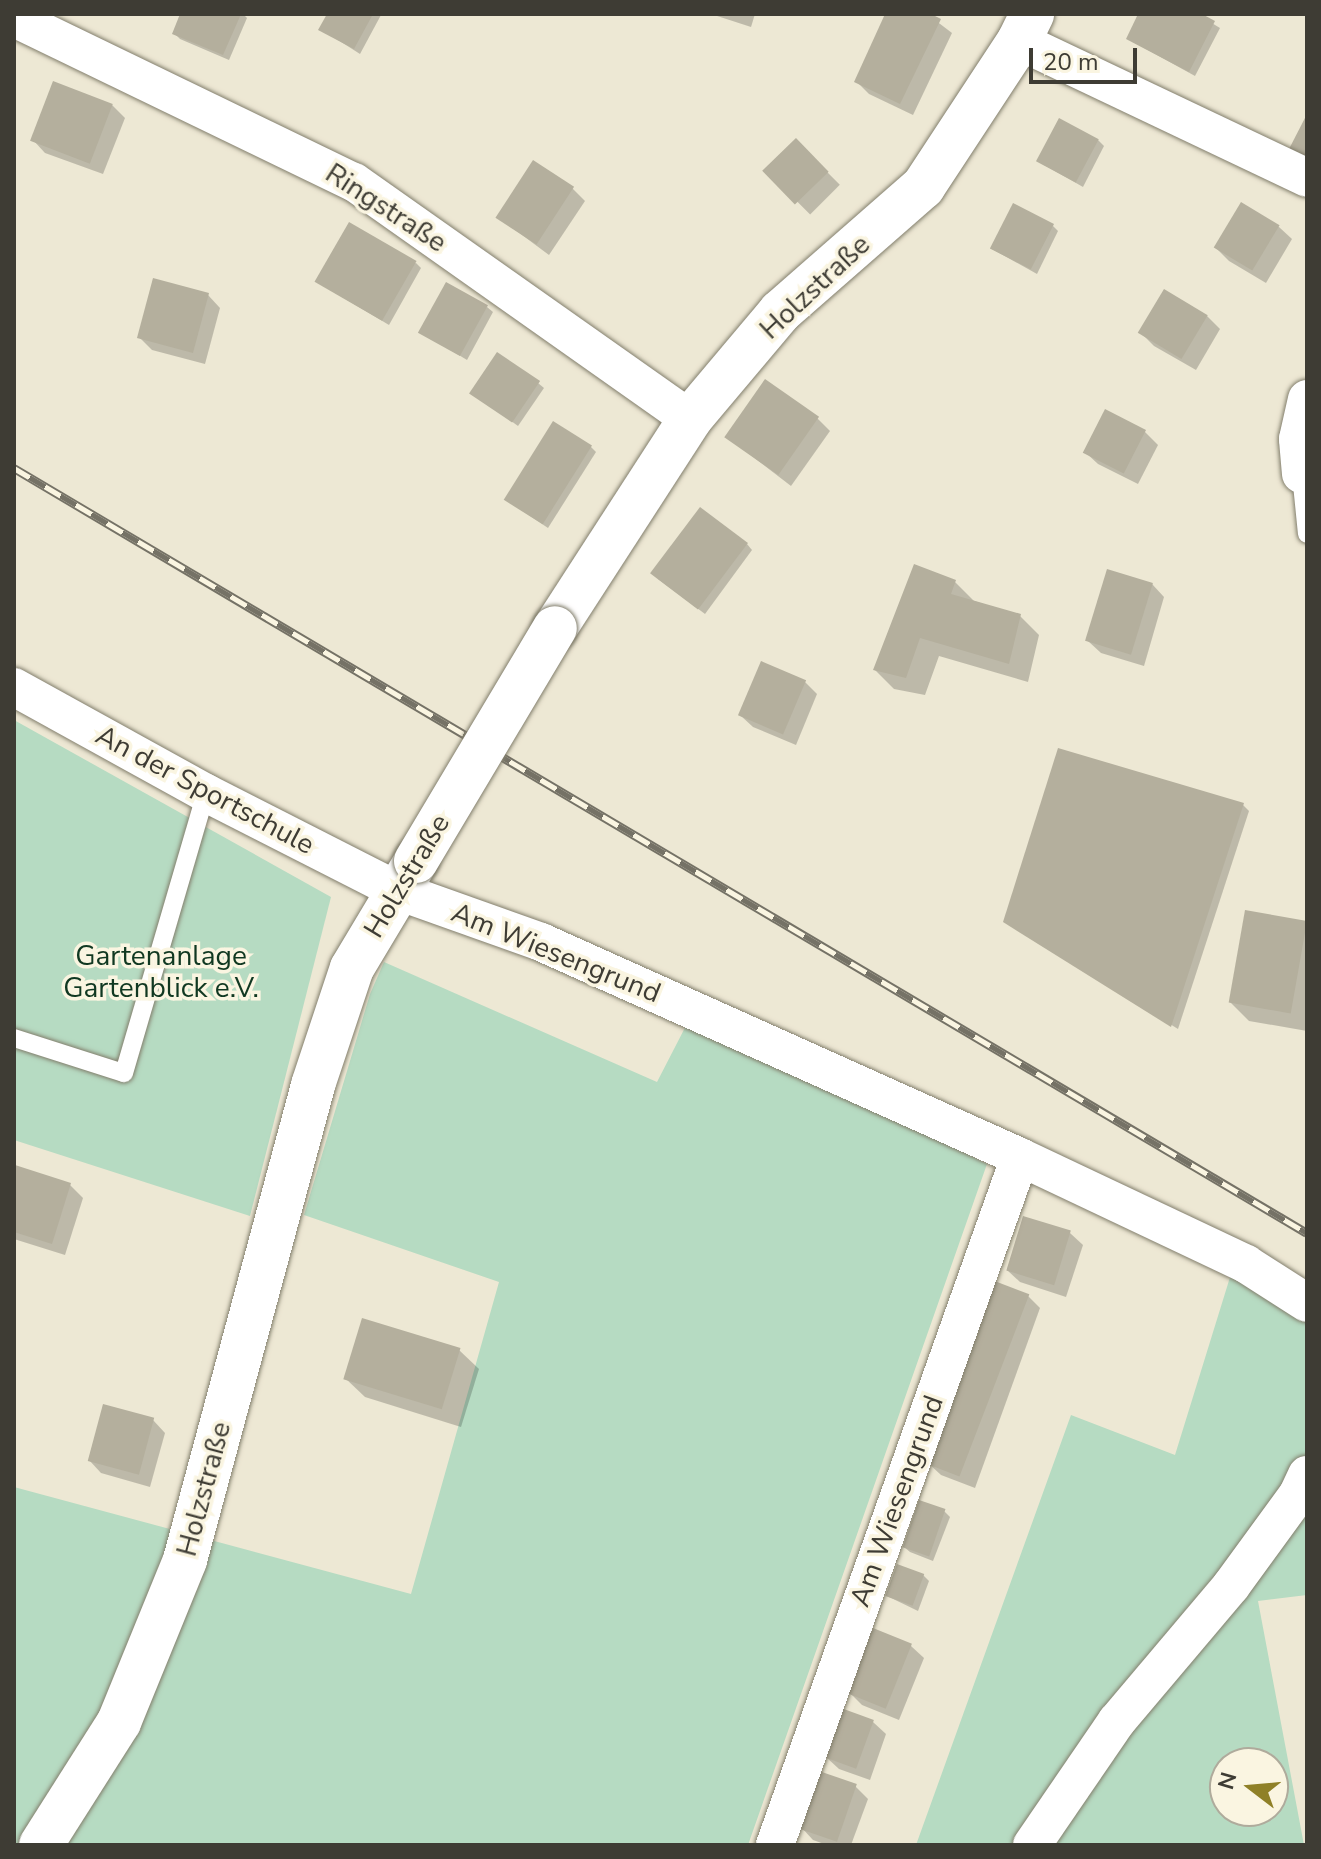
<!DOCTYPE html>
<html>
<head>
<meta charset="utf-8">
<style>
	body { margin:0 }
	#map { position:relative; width:1321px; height:1859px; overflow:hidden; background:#ede8d4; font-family:"Nunito Sans",sans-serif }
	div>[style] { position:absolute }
	.green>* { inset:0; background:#b6dbc2 }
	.shadow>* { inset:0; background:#0003; transform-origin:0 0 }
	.building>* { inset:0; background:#b4af9d; transform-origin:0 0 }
	.roads { filter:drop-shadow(0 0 2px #827e6c) drop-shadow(0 0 2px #827e6c) }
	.service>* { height:18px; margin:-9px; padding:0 9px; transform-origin:9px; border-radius:9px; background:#fff }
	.minor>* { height:38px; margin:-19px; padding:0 19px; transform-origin:19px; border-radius:19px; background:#fff }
	.tertiary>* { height:44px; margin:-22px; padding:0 22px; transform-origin:22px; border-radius:22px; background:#fff }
	.rail>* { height:9px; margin-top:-4.5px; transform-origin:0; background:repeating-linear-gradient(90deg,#faf5e1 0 18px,#757266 0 36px); box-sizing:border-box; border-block:2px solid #757266 }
	.bridges { filter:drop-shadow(0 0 2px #827e6c) drop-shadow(0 0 2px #827e6c) }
	.tertiary-bridge>* { height:44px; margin:-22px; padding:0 22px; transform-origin:22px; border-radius:22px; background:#fff }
	span { translate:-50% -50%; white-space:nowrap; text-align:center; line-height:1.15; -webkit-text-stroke:7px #faf5e1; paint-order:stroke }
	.street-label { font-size:28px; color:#3e3c34 }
	.park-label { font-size:28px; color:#103821 }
	.frame { position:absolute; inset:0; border:16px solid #3e3c34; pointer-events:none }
	.north { position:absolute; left:1209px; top:1747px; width:80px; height:80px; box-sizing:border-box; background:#faf5e1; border:2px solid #afab9c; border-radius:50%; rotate:286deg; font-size:22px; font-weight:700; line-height:32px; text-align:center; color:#3e3c34 }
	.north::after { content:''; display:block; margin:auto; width:28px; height:36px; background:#8f8027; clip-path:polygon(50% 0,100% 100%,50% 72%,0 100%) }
	.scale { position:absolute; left:1029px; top:48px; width:108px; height:36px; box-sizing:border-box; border:4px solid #3e3c34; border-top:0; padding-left:10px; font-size:24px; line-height:28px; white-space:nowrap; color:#3e3c34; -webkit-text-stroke:6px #faf5e1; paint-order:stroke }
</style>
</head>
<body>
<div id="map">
	<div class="green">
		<div style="clip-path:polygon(14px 720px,331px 897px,250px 1216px,14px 1140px)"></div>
		<div style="clip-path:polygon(384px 962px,657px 1082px,691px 1016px,987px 1164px,748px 1845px,14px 1845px,14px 1487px,411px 1594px,499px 1282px,304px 1215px,370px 994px)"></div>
		<div style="clip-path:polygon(evenodd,1231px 1274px,1307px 1317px,1307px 1595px,1258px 1601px,1304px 1845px,916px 1845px,1071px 1415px,1175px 1455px,1231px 1274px,1225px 1763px,1273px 1763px,1273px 1811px,1225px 1811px,1225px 1763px)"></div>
	</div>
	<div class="shadow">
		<div style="clip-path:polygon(183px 14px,243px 14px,247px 18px,229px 60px,180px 39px,174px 33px)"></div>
		<div style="clip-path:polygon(329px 14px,380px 14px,381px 15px,360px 54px,321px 29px)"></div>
		<div style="clip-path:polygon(711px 14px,755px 14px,751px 27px)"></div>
		<div style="clip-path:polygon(888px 14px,927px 14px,952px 33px,913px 115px,869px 94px,856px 81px)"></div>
		<div style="clip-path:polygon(1141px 14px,1197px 14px,1220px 28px,1195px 76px,1128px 39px)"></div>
		<div style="clip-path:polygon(112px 105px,125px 118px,103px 174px,45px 153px,33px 140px)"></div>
		<div style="clip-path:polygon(1098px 140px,1104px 146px,1083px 187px,1039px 162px)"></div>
		<div style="left:796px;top:141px;width:62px;height:42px;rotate:45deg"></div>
		<div style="clip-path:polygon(572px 188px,585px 201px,549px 255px,498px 217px)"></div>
		<div style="clip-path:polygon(1241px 204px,1279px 227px,1292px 239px,1266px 283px,1229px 261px,1216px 248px)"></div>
		<div style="clip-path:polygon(1053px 226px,1058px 231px,1037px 274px,992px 249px)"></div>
		<div style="clip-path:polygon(416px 263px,421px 268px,389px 325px,317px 282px)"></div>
		<div style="clip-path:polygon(208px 295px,220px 308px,205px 364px,152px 350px,139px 337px)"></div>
		<div style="clip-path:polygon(487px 307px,493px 312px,467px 360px,421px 332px)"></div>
		<div style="clip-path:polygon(1207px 316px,1220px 329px,1196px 370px,1154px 346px,1141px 333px)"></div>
		<div style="clip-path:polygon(538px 383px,544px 388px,518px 426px,472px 393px)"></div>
		<div style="clip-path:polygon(1106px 412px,1145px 432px,1158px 445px,1138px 484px,1098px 464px,1085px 452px)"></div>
		<div style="clip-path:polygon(817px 418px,830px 431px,791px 486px,727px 437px)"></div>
		<div style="clip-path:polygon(590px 446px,596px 452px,548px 528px,506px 500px)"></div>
		<div style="clip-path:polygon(747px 544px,752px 550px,705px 614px,658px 579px)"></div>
		<div style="clip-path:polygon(955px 582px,974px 601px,1020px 616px,1039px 635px,1028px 682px,939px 656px,925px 695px,894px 689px,875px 670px)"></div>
		<div style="clip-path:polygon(1152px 584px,1164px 597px,1144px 666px,1101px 653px,1088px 641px)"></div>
		<div style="clip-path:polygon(805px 682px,817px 694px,796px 745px,753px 727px,740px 715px)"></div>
		<div style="clip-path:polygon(1243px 805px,1249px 811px,1178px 1029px,1009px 923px)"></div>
		<div style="clip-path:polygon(1246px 912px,1307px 923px,1307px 1031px,1249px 1021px,1230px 1002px)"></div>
		<div style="clip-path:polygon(16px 1168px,70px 1185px,83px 1198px,65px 1255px,14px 1239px)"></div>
		<div style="clip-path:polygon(1070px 1233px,1083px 1245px,1066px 1297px,1020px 1282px,1007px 1270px)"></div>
		<div style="clip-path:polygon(1027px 1295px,1040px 1308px,975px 1488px,941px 1475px,928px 1463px)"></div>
		<div style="clip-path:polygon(459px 1350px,479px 1369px,461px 1427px,365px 1397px,345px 1378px)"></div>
		<div style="clip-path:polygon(153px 1420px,165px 1433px,150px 1487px,101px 1473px,89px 1460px)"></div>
		<div style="clip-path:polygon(944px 1511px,950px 1517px,933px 1561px,910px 1552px,904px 1547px)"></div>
		<div style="clip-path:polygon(923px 1575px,929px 1581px,918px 1611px,887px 1596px)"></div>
		<div style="clip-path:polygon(874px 1631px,911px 1646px,924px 1658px,899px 1720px,862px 1705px,849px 1692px)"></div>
		<div style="clip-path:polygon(873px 1722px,886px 1734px,870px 1780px,839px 1769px,826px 1757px)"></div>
		<div style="clip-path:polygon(855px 1786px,868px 1799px,851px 1845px,827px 1845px,813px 1840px,801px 1827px)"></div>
	</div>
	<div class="building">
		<div style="clip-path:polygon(180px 14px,241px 14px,223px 55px,172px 34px)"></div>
		<div style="clip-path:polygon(327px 14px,373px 14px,354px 49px,318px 30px)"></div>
		<div style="clip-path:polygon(885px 14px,931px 14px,941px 19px,900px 104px,854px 82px)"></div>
		<div style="clip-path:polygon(1138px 14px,1202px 14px,1215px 21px,1189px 72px,1126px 39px)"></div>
		<div style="left:53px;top:81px;width:64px;height:64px;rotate:21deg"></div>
		<div style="clip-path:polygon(1307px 114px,1307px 161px,1288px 151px)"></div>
		<div style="left:1059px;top:118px;width:45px;height:49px;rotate:28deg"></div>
		<div style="left:796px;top:138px;width:47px;height:47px;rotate:46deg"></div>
		<div style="left:533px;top:160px;width:49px;height:69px;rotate:33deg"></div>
		<div style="left:1241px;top:202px;width:45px;height:53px;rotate:31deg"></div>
		<div style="left:1013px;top:203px;width:46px;height:51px;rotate:27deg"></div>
		<div style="left:349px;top:222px;width:78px;height:69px;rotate:30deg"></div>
		<div style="left:153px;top:278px;width:58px;height:62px;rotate:15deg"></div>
		<div style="left:446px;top:282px;width:48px;height:58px;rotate:29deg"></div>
		<div style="left:1164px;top:289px;width:51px;height:51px;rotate:31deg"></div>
		<div style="left:497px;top:352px;width:52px;height:50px;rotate:34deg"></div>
		<div style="left:765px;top:379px;width:66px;height:71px;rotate:35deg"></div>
		<div style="left:1105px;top:409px;width:46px;height:49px;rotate:27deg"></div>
		<div style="left:553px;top:421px;width:46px;height:93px;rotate:32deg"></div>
		<div style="left:700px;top:507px;width:60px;height:83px;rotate:37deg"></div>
		<div style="clip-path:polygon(914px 564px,956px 580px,951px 594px,1021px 614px,1009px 664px,920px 638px,906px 678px,873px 670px)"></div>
		<div style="left:1107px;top:569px;width:48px;height:75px;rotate:17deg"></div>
		<div style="left:761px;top:661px;width:49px;height:59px;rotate:23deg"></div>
		<div style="clip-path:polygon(1058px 748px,1244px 803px,1171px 1027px,1003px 922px)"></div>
		<div style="left:1245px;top:910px;width:63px;height:94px;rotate:10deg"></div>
		<div style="clip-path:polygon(15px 1165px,71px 1183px,52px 1244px,14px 1232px)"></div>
		<div style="left:1023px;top:1216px;width:50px;height:57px;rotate:17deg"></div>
		<div style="left:992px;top:1280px;width:40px;height:195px;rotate:21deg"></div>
		<div style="left:362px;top:1318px;width:103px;height:64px;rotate:17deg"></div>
		<div style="left:103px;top:1404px;width:53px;height:59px;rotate:15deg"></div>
		<div style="left:919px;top:1500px;width:28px;height:50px;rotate:19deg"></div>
		<div style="left:897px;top:1564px;width:29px;height:34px;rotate:20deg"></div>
		<div style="left:873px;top:1628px;width:42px;height:70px;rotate:22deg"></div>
		<div style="left:841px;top:1708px;width:35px;height:52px;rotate:20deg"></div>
		<div style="left:819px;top:1771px;width:40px;height:61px;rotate:19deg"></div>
	</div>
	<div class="roads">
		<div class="service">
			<div style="left:1301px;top:474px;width:60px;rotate:84.3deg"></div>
			<div style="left:14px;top:1038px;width:115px;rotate:17.7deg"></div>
			<div style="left:124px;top:1073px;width:292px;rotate:-73.7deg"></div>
		</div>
		<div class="minor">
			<div style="left:14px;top:18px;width:377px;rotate:25.8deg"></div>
			<div style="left:354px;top:182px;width:411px;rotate:35.2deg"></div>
			<div style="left:1019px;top:41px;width:319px;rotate:25.4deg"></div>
			<div style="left:1301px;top:474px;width:35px;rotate:-95deg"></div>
			<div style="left:1298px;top:439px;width:41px;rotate:-77.3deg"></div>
			<div style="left:14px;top:687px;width:219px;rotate:28.9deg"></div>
			<div style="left:206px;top:793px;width:216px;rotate:27deg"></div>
			<div style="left:398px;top:891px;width:152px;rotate:19.6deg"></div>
			<div style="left:541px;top:942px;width:525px;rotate:24.17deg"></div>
			<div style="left:1020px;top:1157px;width:250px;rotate:25.3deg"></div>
			<div style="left:1246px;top:1264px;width:72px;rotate:32.6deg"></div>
			<div style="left:775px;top:1845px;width:730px;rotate:-70.4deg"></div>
			<div style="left:1032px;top:1845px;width:150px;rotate:-55.6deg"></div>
			<div style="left:1117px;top:1721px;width:177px;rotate:-49.8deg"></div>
			<div style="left:1231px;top:1586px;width:114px;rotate:-53.9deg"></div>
			<div style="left:1298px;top:1494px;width:21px;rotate:-65deg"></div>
		</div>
		<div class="tertiary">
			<div style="left:555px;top:628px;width:249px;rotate:-57.1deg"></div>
			<div style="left:690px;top:419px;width:140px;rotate:-49.9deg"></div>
			<div style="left:780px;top:312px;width:190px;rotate:-41.2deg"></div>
			<div style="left:923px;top:187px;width:175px;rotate:-56.7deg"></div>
			<div style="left:1019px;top:41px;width:30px;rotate:-64deg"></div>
			<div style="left:41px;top:1845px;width:146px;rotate:-57.6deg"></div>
			<div style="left:119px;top:1722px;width:175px;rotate:-67.8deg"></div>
			<div style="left:185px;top:1560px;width:492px;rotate:-74.9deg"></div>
			<div style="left:313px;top:1085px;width:123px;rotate:-71.6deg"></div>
			<div style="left:352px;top:968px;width:125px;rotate:-59.1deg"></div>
		</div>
	</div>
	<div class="rail">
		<div style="left:14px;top:468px;width:1502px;rotate:30.61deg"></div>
	</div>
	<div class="bridges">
		<div class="tertiary-bridge">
			<div style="left:416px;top:861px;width:271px;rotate:-59.2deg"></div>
		</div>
	</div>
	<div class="street-label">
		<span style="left:386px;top:208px;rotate:33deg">Ringstraße</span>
		<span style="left:815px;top:287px;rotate:-43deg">Holzstraße</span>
		<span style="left:205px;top:790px;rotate:28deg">An der Sportschule</span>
		<span style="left:407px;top:876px;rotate:-59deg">Holzstraße</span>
		<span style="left:556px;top:953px;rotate:22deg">Am Wiesengrund</span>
		<span style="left:204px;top:1489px;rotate:-75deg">Holzstraße</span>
		<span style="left:897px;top:1501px;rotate:-70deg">Am Wiesengrund</span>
	</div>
	<div class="park-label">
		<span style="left:161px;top:972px">Gartenanlage<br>Gartenblick e.V.</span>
	</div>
	<div class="frame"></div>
	<div class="north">N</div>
	<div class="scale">20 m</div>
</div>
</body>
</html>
